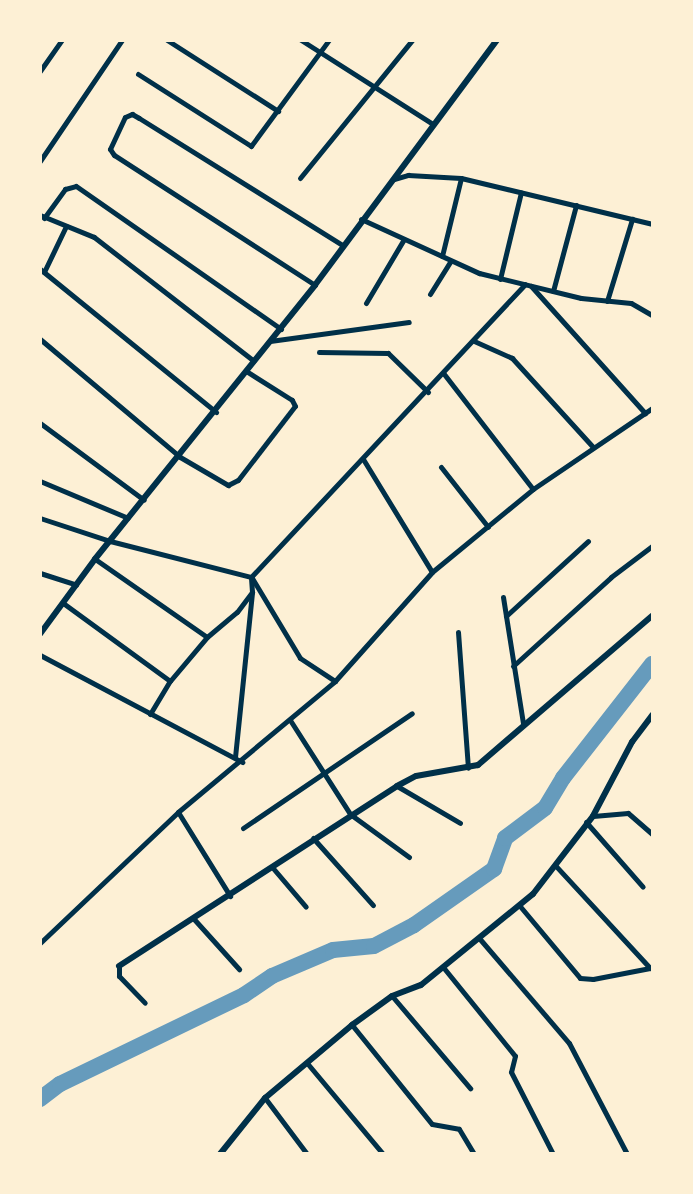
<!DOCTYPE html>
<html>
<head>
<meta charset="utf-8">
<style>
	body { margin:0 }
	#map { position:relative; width:693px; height:1194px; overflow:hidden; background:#fdf0d5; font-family:"Titillium Web",sans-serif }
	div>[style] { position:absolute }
	.river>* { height:16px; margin:-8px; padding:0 8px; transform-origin:8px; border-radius:8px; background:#669bbc }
	.minor>* { height:5px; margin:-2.5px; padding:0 2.5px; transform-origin:2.5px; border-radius:2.5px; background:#003049 }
	.tertiary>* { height:6px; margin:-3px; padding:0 3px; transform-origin:3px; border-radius:3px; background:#003049 }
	span { translate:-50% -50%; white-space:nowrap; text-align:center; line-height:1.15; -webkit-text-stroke:6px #fdf0d5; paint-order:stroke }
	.frame { position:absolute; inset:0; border:42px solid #fdf0d5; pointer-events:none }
</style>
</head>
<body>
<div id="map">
	<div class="river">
		<div style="left:40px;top:1099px;width:25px;rotate:-37deg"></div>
		<div style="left:60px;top:1084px;width:204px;rotate:-25.8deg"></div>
		<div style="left:244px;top:995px;width:34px;rotate:-34deg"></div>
		<div style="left:272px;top:976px;width:66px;rotate:-23.1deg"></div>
		<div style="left:333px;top:950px;width:41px;rotate:-5.6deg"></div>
		<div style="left:374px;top:946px;width:45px;rotate:-27.7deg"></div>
		<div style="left:414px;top:925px;width:98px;rotate:-35deg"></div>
		<div style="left:494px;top:869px;width:33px;rotate:-70deg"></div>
		<div style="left:505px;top:838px;width:50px;rotate:-36.9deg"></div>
		<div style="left:545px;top:808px;width:35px;rotate:-59deg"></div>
		<div style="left:563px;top:778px;width:145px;rotate:-52deg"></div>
	</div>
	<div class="minor">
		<div style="left:167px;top:40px;width:132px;rotate:32.6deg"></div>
		<div style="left:301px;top:40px;width:156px;rotate:32.5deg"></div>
		<div style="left:40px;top:71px;width:38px;rotate:-55deg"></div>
		<div style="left:138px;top:74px;width:134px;rotate:32.5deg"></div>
		<div style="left:251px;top:146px;width:132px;rotate:-53.7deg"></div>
		<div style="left:40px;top:161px;width:146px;rotate:-55.9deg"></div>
		<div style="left:300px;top:178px;width:178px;rotate:-50.9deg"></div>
		<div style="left:394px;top:179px;width:15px;rotate:-16deg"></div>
		<div style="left:408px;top:175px;width:53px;rotate:3.2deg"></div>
		<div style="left:461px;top:178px;width:196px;rotate:13.5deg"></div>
		<div style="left:40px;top:215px;width:58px;rotate:22.2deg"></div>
		<div style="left:94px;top:237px;width:202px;rotate:37.8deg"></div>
		<div style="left:44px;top:218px;width:36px;rotate:-54deg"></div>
		<div style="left:65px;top:189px;width:11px;rotate:-15deg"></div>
		<div style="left:76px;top:186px;width:250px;rotate:34.9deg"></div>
		<div style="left:361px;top:219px;width:130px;rotate:24.6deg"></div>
		<div style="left:479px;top:273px;width:105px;rotate:13.8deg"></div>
		<div style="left:581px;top:298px;width:50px;rotate:5.7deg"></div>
		<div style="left:631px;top:303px;width:24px;rotate:30deg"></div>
		<div style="left:442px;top:256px;width:80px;rotate:-76.3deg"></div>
		<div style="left:40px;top:269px;width:227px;rotate:39.1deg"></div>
		<div style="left:44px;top:272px;width:51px;rotate:-64.4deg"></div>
		<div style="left:500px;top:279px;width:89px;rotate:-76.4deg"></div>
		<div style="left:315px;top:285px;width:239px;rotate:-147.1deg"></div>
		<div style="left:114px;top:155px;width:7px;rotate:-124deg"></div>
		<div style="left:110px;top:149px;width:35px;rotate:-65deg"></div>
		<div style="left:125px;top:117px;width:8px;rotate:-23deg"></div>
		<div style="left:132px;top:114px;width:8px;rotate:30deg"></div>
		<div style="left:139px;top:118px;width:239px;rotate:32deg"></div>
		<div style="left:531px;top:286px;width:171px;rotate:48.1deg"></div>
		<div style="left:553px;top:291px;width:89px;rotate:-75deg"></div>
		<div style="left:430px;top:294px;width:39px;rotate:-58deg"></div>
		<div style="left:607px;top:301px;width:86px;rotate:-73deg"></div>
		<div style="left:366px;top:303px;width:74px;rotate:-59.3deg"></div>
		<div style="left:40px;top:339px;width:183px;rotate:40.1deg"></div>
		<div style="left:180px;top:457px;width:56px;rotate:30.3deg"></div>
		<div style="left:228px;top:485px;width:11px;rotate:-27deg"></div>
		<div style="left:238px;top:480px;width:93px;rotate:-52.4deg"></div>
		<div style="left:295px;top:406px;width:7px;rotate:-117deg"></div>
		<div style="left:292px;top:400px;width:54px;rotate:-147.8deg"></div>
		<div style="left:270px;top:341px;width:140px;rotate:-7.8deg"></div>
		<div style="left:474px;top:341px;width:42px;rotate:24.1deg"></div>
		<div style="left:512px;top:358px;width:120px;rotate:47.7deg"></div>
		<div style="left:319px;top:352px;width:69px;rotate:0.8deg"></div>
		<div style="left:388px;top:353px;width:56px;rotate:44.3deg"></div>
		<div style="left:444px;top:374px;width:145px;rotate:52.3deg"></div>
		<div style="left:40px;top:423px;width:129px;rotate:36.5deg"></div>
		<div style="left:363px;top:459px;width:132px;rotate:58.6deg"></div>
		<div style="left:441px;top:467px;width:76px;rotate:51.9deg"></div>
		<div style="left:40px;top:481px;width:95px;rotate:22.8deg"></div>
		<div style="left:40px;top:518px;width:74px;rotate:18.2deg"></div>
		<div style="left:110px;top:541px;width:146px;rotate:14.3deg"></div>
		<div style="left:95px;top:559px;width:136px;rotate:34.9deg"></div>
		<div style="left:40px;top:573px;width:38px;rotate:18deg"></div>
		<div style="left:251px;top:577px;width:401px;rotate:-46.9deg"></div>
		<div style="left:252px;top:578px;width:93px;rotate:59deg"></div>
		<div style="left:300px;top:658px;width:42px;rotate:33.3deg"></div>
		<div style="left:503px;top:597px;width:128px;rotate:81deg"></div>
		<div style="left:63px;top:603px;width:132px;rotate:36.1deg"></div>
		<div style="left:506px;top:616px;width:111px;rotate:-42.4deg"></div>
		<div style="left:458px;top:632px;width:136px;rotate:85.8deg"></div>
		<div style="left:40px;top:655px;width:229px;rotate:27.9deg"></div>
		<div style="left:513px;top:666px;width:132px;rotate:-42.2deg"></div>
		<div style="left:611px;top:577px;width:51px;rotate:-37.1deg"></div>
		<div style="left:150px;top:714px;width:39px;rotate:-59deg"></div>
		<div style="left:170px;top:681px;width:57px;rotate:-49.9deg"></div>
		<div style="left:207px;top:637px;width:39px;rotate:-40deg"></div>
		<div style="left:237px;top:612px;width:25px;rotate:-53deg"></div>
		<div style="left:252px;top:592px;width:15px;rotate:-94deg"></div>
		<div style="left:290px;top:720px;width:112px;rotate:57.4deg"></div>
		<div style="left:350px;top:814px;width:73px;rotate:36.1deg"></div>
		<div style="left:235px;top:757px;width:166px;rotate:-84.1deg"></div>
		<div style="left:397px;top:786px;width:73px;rotate:30.4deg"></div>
		<div style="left:178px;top:812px;width:99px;rotate:58.2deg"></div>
		<div style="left:593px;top:816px;width:35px;rotate:-5deg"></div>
		<div style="left:628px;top:813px;width:32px;rotate:41deg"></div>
		<div style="left:586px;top:822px;width:86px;rotate:48.8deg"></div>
		<div style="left:243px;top:828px;width:204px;rotate:-34.2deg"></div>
		<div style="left:313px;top:838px;width:90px;rotate:48.2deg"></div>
		<div style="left:272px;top:867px;width:52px;rotate:49.6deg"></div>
		<div style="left:519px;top:905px;width:95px;rotate:50.1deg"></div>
		<div style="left:580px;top:978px;width:13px;rotate:4deg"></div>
		<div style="left:593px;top:979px;width:58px;rotate:-10.9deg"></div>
		<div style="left:650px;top:968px;width:139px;rotate:-132.7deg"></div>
		<div style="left:193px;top:918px;width:69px;rotate:48deg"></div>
		<div style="left:479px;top:938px;width:138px;rotate:49.4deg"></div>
		<div style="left:569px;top:1043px;width:125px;rotate:62.4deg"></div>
		<div style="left:40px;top:943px;width:190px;rotate:-43.5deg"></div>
		<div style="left:178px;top:812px;width:204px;rotate:-39.8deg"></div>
		<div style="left:335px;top:681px;width:146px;rotate:-48.3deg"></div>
		<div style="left:432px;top:572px;width:131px;rotate:-39.4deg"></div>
		<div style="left:533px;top:489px;width:144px;rotate:-34.2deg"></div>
		<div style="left:119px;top:966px;width:10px;rotate:90deg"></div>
		<div style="left:119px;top:976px;width:37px;rotate:46deg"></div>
		<div style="left:443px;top:967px;width:114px;rotate:51deg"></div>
		<div style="left:515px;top:1056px;width:16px;rotate:104deg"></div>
		<div style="left:511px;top:1072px;width:92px;rotate:62.9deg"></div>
		<div style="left:392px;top:996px;width:121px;rotate:49.7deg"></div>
		<div style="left:352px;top:1025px;width:127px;rotate:51.1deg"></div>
		<div style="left:432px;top:1124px;width:27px;rotate:10deg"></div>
		<div style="left:459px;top:1129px;width:29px;rotate:59deg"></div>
		<div style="left:307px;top:1063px;width:119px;rotate:50.1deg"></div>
		<div style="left:265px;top:1098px;width:70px;rotate:53.1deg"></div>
	</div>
	<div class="tertiary">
		<div style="left:40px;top:634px;width:93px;rotate:-53.7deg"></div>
		<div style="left:95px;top:559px;width:351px;rotate:-51.2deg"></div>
		<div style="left:315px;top:285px;width:305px;rotate:-53.4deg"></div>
		<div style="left:119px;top:966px;width:331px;rotate:-32.9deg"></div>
		<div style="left:397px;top:786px;width:21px;rotate:-28deg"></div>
		<div style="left:416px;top:776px;width:63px;rotate:-10.1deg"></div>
		<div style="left:478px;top:765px;width:229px;rotate:-40.6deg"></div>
		<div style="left:220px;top:1154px;width:72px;rotate:-51.2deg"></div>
		<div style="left:265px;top:1098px;width:114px;rotate:-40deg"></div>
		<div style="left:352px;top:1025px;width:49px;rotate:-35.9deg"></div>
		<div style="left:392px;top:996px;width:31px;rotate:-21deg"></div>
		<div style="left:421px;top:985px;width:144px;rotate:-39.1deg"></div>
		<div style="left:533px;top:894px;width:98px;rotate:-52.4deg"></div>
		<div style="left:593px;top:816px;width:84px;rotate:-62.2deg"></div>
		<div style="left:632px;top:742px;width:34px;rotate:-53deg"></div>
	</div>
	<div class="frame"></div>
</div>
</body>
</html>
